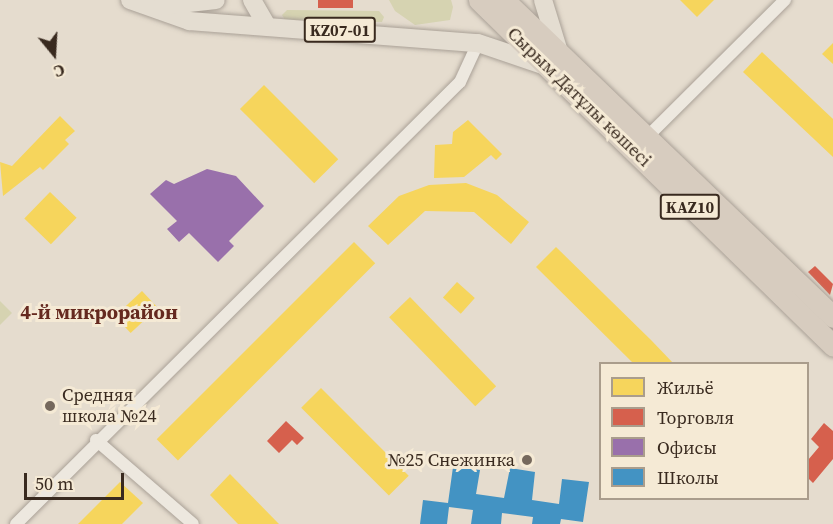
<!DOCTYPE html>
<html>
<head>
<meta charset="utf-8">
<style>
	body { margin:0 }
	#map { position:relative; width:833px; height:524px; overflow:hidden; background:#e5dcce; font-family:"Source Serif 4",serif }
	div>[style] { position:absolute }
	.green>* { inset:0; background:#d6d3b1 }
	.homes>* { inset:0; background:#f6d55c; transform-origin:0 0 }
	.shops>* { inset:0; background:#d6604d; transform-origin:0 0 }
	.offices>* { inset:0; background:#9970ab }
	.schools>* { inset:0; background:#4393c3 }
	.roads { filter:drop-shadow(0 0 2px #aaa197) drop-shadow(0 0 2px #aaa197) }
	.street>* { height:12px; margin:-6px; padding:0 6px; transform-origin:6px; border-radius:6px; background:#ede8df }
	.primary>* { height:18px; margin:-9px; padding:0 9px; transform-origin:9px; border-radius:9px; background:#e4ddd1 }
	.highway>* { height:21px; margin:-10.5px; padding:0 10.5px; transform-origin:10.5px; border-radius:10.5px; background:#d7ccbf }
	.dots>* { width:16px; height:16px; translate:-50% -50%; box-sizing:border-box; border:3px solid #f5ead5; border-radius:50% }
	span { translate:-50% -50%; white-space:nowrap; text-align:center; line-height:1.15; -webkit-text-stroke:6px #f5ead5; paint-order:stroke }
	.shield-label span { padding:2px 4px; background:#f5ead5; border:2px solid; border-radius:4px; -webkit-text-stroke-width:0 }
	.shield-label { font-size:16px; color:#392a1f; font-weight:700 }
	.street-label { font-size:18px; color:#392a1f }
	.poi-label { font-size:18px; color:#392a1f }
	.left { translate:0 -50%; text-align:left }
	.right { translate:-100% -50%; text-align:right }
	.neighbourhood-label { font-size:20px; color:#65291f; font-weight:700 }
	.legend { position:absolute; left:599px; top:362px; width:210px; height:138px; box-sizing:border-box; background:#f5ead5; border:2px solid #aa9d8c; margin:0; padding:8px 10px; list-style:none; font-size:18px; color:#392a1f }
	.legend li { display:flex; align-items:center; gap:12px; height:30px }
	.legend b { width:30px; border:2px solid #aa9d8c }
	.north { position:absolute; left:24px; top:24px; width:60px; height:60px; -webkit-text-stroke:4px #f5ead5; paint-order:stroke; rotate:162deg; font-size:16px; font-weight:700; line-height:24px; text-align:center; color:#392a1f }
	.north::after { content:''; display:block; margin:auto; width:21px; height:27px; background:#392a1f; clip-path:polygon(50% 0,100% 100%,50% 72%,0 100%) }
	.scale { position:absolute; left:24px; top:473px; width:100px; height:27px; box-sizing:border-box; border:3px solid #392a1f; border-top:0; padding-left:8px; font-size:18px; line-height:21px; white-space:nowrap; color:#392a1f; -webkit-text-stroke:4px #f5ead5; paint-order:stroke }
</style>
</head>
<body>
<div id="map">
	<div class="green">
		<div style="clip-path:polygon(389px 0,451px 0,453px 7px,450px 20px,415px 25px,395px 11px)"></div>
		<div style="clip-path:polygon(287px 10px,379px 11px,384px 17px,382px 22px,285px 20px,282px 15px)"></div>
		<div style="clip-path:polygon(0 301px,12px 313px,0 325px)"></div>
	</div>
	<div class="homes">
		<div style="clip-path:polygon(680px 0,714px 0,697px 17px)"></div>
		<div style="clip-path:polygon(833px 43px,833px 64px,822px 54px)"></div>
		<div style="clip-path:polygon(762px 52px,833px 119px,833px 157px,743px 72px)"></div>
		<div style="left:264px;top:85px;width:105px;height:34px;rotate:45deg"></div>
		<div style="clip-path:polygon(60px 116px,75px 131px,65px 140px,69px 144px,43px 170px,40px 167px,3px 196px,0 162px,12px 166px)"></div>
		<div style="clip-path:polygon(468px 120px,502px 154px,496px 160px,491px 155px,464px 177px,434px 178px,435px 145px,452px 144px,453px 132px)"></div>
		<div style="clip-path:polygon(466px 183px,497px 195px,529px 222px,511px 244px,474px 212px,425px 211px,388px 245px,368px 226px,399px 196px,429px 185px)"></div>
		<div style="left:50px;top:192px;width:37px;height:37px;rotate:44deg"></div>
		<div style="left:354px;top:242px;width:30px;height:279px;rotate:45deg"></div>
		<div style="clip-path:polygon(556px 247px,651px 340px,674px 364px,634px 364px,536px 267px)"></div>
		<div style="left:457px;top:282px;width:24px;height:21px;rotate:42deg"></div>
		<div style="left:142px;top:291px;width:23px;height:37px;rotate:47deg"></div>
		<div style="left:410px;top:297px;width:124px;height:29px;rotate:46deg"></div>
		<div style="left:321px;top:388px;width:124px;height:28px;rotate:45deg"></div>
		<div style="clip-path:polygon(230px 474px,279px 524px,238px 524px,210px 495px)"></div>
		<div style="clip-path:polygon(120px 482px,143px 503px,122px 524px,78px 524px)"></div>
	</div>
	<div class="shops">
		<div style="left:318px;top:0;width:35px;height:8px"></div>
		<div style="clip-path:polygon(815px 266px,833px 284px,830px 295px,808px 272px)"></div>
		<div style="clip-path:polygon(286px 421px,304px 438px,297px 445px,292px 440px,279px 453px,267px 441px)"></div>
		<div style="clip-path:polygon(824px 423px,833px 431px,833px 459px,813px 483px,808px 478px,808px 460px,819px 447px,811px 439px)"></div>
	</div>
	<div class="offices">
		<div style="clip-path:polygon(207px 169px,236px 176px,264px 206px,229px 241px,234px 246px,218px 262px,189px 233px,179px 242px,167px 229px,177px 221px,150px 194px,166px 180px,174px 184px)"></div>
	</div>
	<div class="schools">
		<div style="clip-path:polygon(453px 467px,480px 470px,476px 494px,504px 498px,510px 468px,535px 472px,532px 500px,559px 504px,562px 479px,589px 482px,583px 522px,561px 519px,560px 524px,532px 524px,533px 517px,502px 513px,501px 524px,471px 524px,473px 510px,449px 507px,447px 524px,420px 524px,423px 500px,448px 503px)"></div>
	</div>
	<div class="roads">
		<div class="street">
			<div style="left:643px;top:141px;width:200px;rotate:-44.8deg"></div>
			<div style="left:96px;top:440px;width:128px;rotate:40.9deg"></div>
			<div style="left:16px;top:524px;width:626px;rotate:-44.87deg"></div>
			<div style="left:460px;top:82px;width:43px;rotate:-65.2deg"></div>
		</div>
		<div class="primary">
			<div style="left:130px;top:0;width:63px;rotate:19.6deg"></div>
			<div style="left:189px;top:21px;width:290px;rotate:4.4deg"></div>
			<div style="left:478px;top:43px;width:69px;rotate:18.7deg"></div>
			<div style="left:252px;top:0;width:30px;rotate:60deg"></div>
			<div style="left:543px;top:0;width:54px;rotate:72.9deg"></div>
			<div style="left:162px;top:6px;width:54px;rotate:-6.3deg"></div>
		</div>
		<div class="highway">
			<div style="left:479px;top:0;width:495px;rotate:44.3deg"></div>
			<div style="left:504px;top:0;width:457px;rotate:43.9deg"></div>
		</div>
	</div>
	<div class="dots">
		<div style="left:50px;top:406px;background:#75685c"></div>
		<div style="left:527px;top:460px;background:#75685c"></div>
	</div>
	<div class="shield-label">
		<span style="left:340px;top:30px">KZ07-01</span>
		<span style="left:690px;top:207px">KAZ10</span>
	</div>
	<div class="street-label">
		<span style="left:579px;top:97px;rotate:44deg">Сырым Датұлы көшесі</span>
	</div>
	<div class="poi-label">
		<span class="left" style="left:62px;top:406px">Средняя<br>школа №24</span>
		<span class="right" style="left:515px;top:460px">№25 Снежинка</span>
	</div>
	<div class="neighbourhood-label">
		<span style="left:99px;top:312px">4-й микрорайон</span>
	</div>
	<ul class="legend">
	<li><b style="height:16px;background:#f6d55c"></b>Жильё</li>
	<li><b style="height:16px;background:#d6604d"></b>Торговля</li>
	<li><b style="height:16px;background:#9970ab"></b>Офисы</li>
	<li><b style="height:16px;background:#4393c3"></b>Школы</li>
	</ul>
	<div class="north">С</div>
	<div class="scale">50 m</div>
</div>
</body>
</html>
